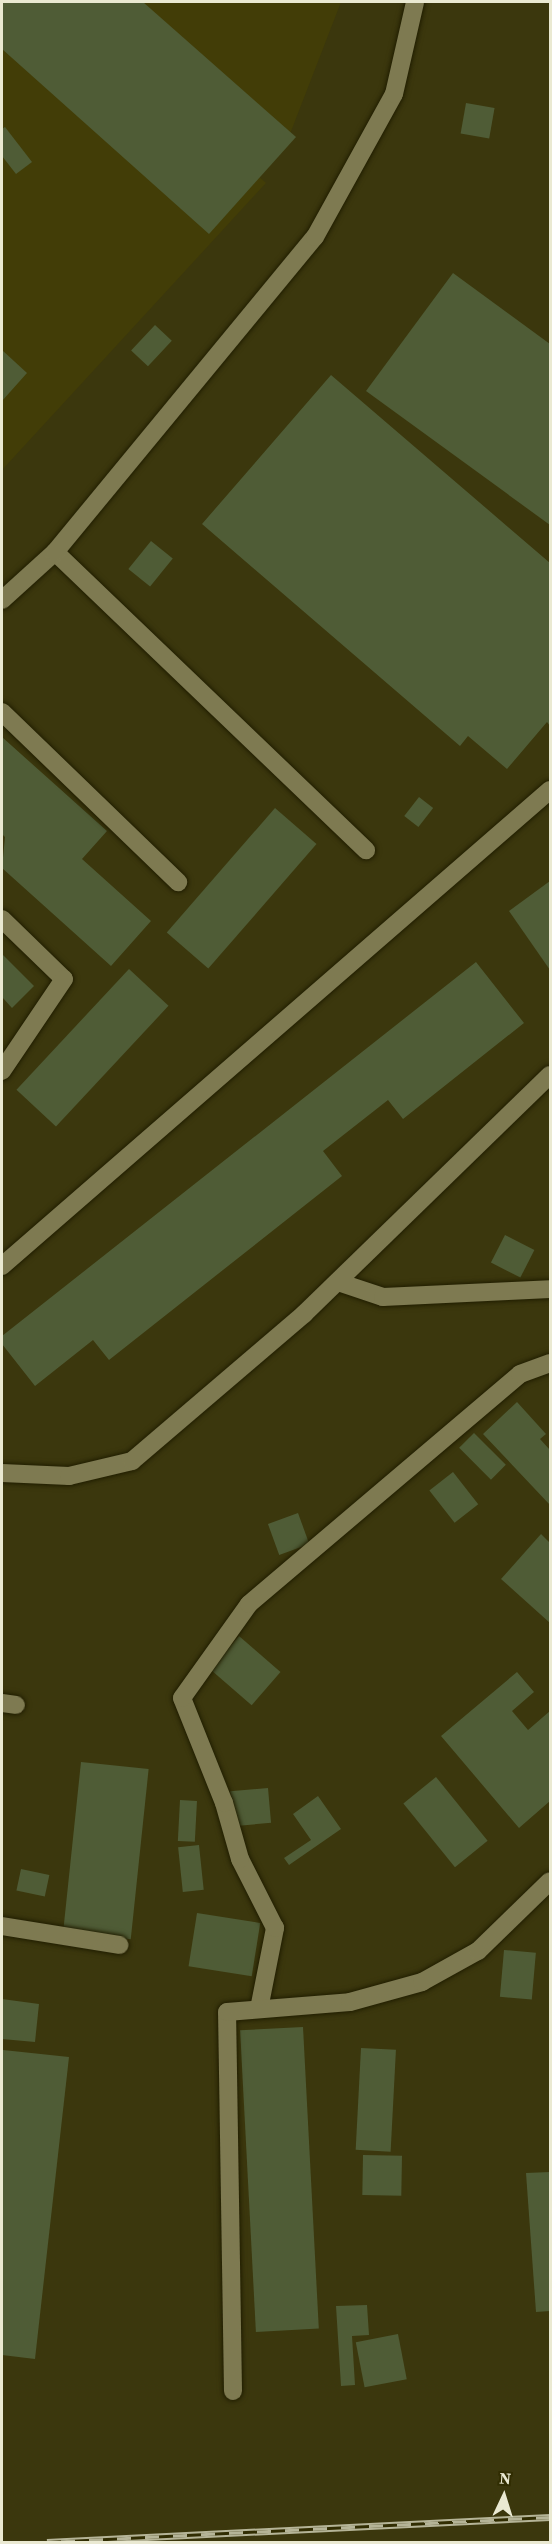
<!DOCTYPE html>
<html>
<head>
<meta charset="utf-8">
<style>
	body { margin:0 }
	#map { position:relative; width:552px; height:2544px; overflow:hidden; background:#3b370d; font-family:"Source Serif 4",serif }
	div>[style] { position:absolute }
	.built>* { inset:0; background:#423d07 }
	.building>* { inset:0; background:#4f5c36; transform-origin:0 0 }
	.roads { filter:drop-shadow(0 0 2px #211e01) drop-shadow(0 0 2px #211e01) }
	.minor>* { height:18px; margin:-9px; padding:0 9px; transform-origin:9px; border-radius:9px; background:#7e7a51 }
	.rail>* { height:7px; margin-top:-3.5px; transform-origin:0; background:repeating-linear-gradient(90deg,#312d02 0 14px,#b5b497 0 28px); box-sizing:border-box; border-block:2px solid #b5b497 }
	span { translate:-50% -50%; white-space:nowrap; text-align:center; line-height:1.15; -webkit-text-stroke:4.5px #312d02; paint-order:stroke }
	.frame { position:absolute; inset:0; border:3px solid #eae9d2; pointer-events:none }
	.north { position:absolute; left:474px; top:2466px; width:60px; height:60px; -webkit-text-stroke:4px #312d02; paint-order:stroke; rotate:4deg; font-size:16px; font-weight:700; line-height:24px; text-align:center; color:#eae9d2 }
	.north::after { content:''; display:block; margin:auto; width:21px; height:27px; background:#eae9d2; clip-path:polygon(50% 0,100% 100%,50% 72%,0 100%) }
</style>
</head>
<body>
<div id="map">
	<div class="built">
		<div style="clip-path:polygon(2px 2px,68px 2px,266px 183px,2px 470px)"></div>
		<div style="clip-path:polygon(114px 2px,341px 2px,283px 152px)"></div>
	</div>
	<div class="building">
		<div style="clip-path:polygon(2px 2px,143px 2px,296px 137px,209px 234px,2px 49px)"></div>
		<div style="left:466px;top:103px;width:29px;height:31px;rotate:10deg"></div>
		<div style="clip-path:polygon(5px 127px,32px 162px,16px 174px,2px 156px,2px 129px)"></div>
		<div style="clip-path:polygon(453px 273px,550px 344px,550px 525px,366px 391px)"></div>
		<div style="left:155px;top:325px;width:23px;height:35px;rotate:43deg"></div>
		<div style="clip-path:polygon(2px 350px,27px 373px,2px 401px)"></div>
		<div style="clip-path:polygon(331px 375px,550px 563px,550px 726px,547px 722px,507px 769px,468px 736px,460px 746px,202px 524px)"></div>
		<div style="left:151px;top:541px;width:28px;height:36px;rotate:39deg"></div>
		<div style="clip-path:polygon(2px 737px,107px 831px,82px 859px,151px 921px,111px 966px,2px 868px,5px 837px,2px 834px)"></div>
		<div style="left:419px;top:797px;width:18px;height:24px;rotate:38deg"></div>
		<div style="left:275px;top:808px;width:55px;height:165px;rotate:41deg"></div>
		<div style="clip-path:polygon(550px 881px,550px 970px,509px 911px)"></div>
		<div style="clip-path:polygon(2px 954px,34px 986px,12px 1008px,2px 997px)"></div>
		<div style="clip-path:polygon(476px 962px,524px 1023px,403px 1119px,388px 1100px,323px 1151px,342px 1176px,109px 1360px,93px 1340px,35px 1386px,2px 1344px,2px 1336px)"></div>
		<div style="left:129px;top:969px;width:54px;height:165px;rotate:43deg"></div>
		<div style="left:505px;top:1235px;width:33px;height:31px;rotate:27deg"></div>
		<div style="clip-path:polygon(517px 1402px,546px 1434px,540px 1439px,550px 1450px,550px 1505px,483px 1434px)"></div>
		<div style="left:474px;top:1433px;width:45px;height:21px;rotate:45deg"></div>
		<div style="left:453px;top:1472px;width:41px;height:30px;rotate:52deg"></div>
		<div style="left:298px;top:1513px;width:33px;height:32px;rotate:70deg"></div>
		<div style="clip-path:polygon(541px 1534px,550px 1543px,550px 1623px,501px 1579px)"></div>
		<div style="left:239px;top:1636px;width:55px;height:44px;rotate:41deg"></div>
		<div style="clip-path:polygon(517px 1672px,534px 1692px,512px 1711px,528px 1730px,550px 1711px,550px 1801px,519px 1828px,441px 1736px)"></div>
		<div style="left:81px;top:1762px;width:68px;height:171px;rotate:6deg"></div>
		<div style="left:436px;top:1777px;width:82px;height:42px;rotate:51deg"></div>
		<div style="left:268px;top:1788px;width:35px;height:38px;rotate:85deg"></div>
		<div style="clip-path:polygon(318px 1796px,341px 1829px,289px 1865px,284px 1858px,311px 1840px,293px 1814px)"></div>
		<div style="left:180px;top:1800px;width:17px;height:41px;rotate:3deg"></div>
		<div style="left:199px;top:1845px;width:45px;height:21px;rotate:84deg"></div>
		<div style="left:21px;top:1869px;width:29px;height:22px;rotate:12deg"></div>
		<div style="left:197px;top:1913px;width:64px;height:54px;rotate:9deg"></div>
		<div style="left:504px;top:1950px;width:32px;height:47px;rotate:5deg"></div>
		<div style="clip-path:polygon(2px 1999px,39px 2004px,35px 2042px,2px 2039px)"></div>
		<div style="left:303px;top:2027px;width:302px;height:63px;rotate:87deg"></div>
		<div style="left:361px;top:2048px;width:35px;height:102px;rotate:3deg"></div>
		<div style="clip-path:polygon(3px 2050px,69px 2057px,35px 2359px,2px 2355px)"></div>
		<div style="left:363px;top:2155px;width:39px;height:40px;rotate:1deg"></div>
		<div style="clip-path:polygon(550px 2172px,550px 2311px,536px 2312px,526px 2173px)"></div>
		<div style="clip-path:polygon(367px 2305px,369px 2335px,352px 2336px,355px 2385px,341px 2386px,336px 2306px)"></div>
		<div style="left:398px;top:2334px;width:46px;height:43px;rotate:79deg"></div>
	</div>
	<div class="roads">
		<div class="minor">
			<div style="left:55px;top:552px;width:431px;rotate:43.8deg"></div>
			<div style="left:2px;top:600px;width:72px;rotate:-42.2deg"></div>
			<div style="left:55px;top:552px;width:408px;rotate:-50.5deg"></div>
			<div style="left:315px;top:237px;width:163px;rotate:-61.1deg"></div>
			<div style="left:394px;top:94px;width:94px;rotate:-77.1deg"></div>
			<div style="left:2px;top:712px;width:245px;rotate:44deg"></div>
			<div style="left:2px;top:919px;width:86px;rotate:44.1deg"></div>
			<div style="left:64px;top:979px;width:111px;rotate:124deg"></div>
			<div style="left:2px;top:1266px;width:726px;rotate:-40.98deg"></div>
			<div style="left:338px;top:1282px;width:47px;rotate:18.4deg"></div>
			<div style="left:383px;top:1297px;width:167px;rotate:-2.7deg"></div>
			<div style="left:2px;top:1473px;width:67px;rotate:2.6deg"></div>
			<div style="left:69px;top:1476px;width:65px;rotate:-13.4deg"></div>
			<div style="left:132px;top:1461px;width:226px;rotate:-40.5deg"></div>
			<div style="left:304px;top:1314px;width:343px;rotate:-44.2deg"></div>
			<div style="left:2px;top:1703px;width:14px;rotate:8deg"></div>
			<div style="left:2px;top:1926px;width:119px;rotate:9.2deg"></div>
			<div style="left:259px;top:2009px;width:83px;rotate:-78.8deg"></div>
			<div style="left:275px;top:1928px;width:77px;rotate:-116.9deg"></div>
			<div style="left:240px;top:1859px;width:58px;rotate:-105.9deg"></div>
			<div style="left:224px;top:1803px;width:113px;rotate:-111.8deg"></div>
			<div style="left:182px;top:1698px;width:115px;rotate:-54.5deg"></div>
			<div style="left:249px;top:1604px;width:355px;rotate:-40.3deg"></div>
			<div style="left:520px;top:1374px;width:32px;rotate:-20deg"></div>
			<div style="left:233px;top:2391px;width:379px;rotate:-90.9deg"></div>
			<div style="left:227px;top:2012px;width:123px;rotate:-4.6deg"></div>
			<div style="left:350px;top:2002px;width:75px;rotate:-15.5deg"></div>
			<div style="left:422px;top:1982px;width:64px;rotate:-29deg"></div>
			<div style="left:478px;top:1951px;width:100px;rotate:-44.2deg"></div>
		</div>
	</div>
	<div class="rail">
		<div style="left:47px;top:2542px;width:504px;rotate:-2.85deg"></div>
	</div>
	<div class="frame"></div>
	<div class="north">N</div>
</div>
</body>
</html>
